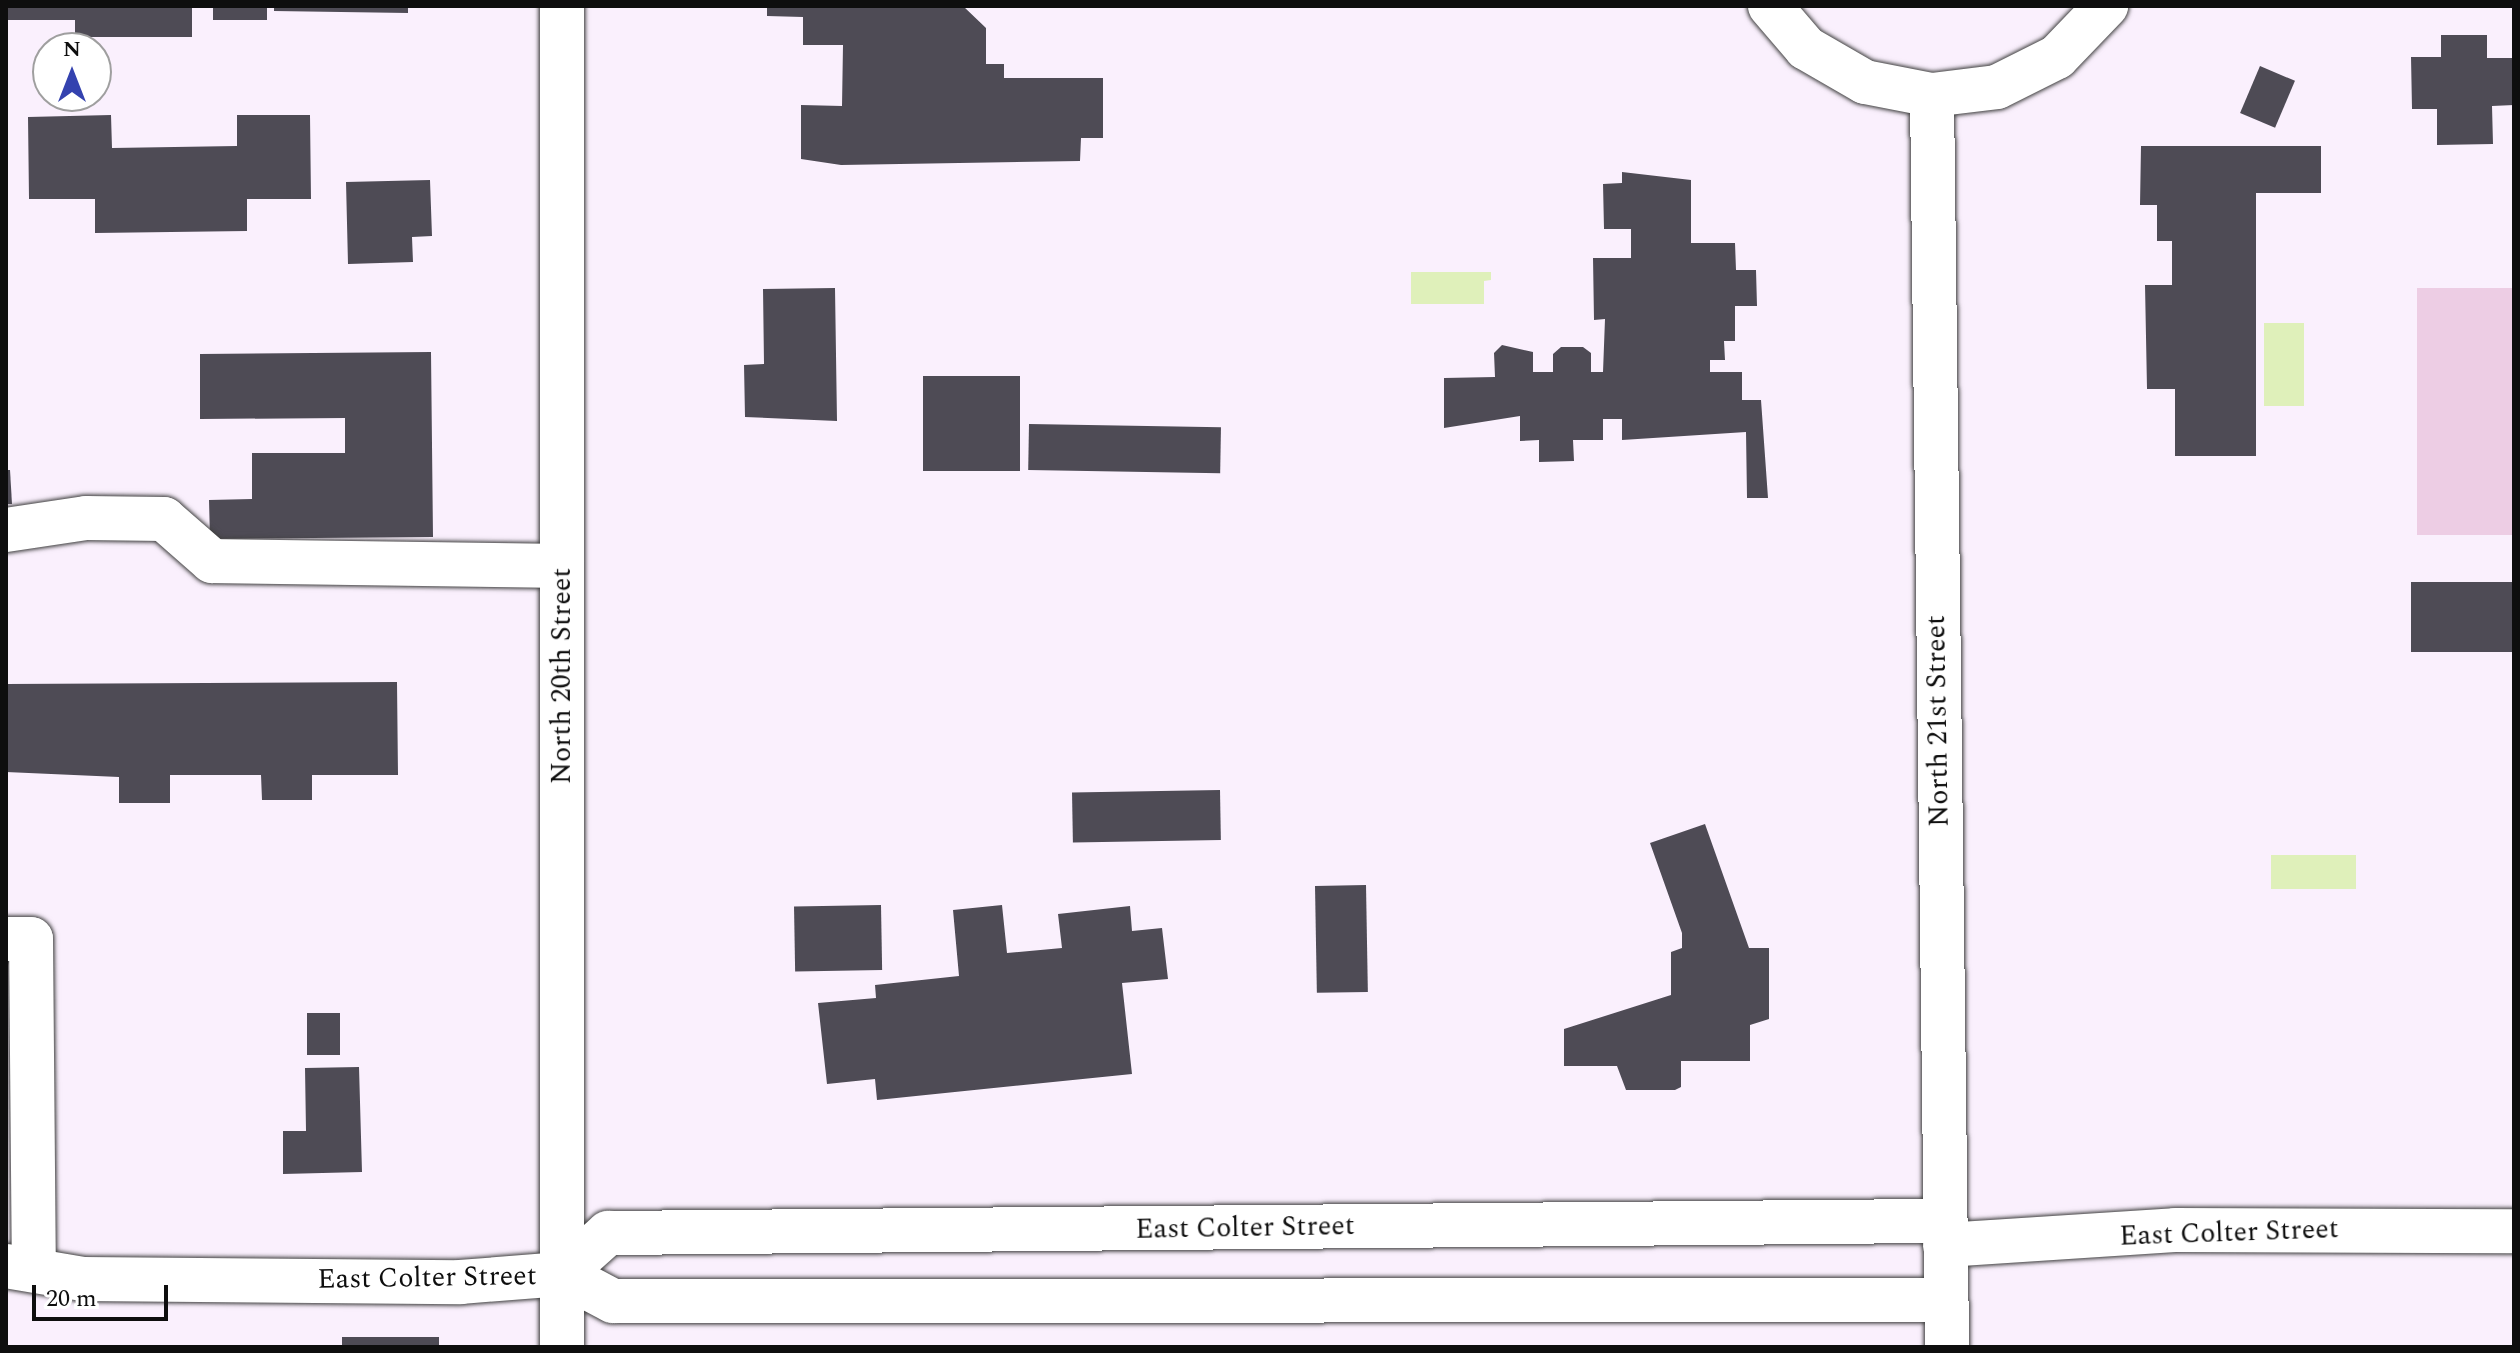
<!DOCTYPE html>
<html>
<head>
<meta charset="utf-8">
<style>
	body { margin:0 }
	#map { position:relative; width:2520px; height:1353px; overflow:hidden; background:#faf0fd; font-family:Spectral,serif }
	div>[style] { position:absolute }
	.pitch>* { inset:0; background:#edcde4; transform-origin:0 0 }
	.water>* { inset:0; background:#dff0ba; transform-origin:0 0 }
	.building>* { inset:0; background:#4e4b55; transform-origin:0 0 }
	.roads { filter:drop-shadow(0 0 2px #414141) drop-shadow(0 0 2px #414141) }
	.minor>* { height:44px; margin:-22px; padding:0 22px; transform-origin:22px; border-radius:22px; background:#fff }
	span { translate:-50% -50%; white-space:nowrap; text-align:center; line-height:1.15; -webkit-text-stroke:8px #fff; paint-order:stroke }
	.street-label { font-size:28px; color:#0e0e0e }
	.frame { position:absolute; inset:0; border:8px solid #0e0e0e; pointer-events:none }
	.north { position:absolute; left:32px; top:32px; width:80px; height:80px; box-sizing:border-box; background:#fff; border:2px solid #9f9f9f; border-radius:50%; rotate:0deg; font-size:22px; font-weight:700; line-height:32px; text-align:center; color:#0e0e0e }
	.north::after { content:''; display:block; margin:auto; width:28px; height:36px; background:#3442af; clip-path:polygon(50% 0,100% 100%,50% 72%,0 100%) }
	.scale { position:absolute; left:32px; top:1285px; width:136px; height:36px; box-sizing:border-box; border:4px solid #0e0e0e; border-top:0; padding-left:10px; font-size:24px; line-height:28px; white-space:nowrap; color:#0e0e0e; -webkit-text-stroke:6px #fff; paint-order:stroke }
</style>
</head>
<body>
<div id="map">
	<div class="pitch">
		<div style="left:2514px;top:288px;width:247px;height:97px;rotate:90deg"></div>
	</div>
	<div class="water">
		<div style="clip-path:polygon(1411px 272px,1491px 272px,1491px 280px,1484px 281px,1484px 304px,1411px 304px)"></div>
		<div style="left:2304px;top:323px;width:83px;height:40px;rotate:90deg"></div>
		<div style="left:2271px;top:855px;width:85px;height:34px"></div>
	</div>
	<div class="building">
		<div style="clip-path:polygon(6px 6px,192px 6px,192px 37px,75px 37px,75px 20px,6px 20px)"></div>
		<div style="left:213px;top:6px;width:54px;height:14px"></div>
		<div style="clip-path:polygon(274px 6px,408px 6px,408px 13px,274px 11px)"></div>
		<div style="clip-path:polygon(767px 6px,963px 6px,986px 28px,986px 64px,1004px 64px,1004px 78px,1103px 78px,1103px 138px,1081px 138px,1080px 161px,841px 165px,801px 159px,801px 105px,842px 106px,843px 45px,803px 45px,803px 17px,767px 16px)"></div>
		<div style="clip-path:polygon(2441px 35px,2487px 35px,2487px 58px,2514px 58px,2514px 105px,2492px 106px,2493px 144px,2437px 145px,2437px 109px,2412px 109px,2411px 57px,2441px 57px)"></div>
		<div style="left:2260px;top:66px;width:38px;height:51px;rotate:23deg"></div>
		<div style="clip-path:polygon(111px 115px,112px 148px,237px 146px,237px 115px,310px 115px,311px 199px,247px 199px,247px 231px,95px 233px,95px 199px,29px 199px,28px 117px)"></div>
		<div style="clip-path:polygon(2141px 146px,2321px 146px,2321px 193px,2256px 193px,2256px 456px,2175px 456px,2175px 389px,2147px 389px,2145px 285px,2172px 285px,2172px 241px,2157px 241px,2157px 205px,2140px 205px)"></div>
		<div style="clip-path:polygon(1622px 172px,1691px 180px,1691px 243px,1735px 243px,1736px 270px,1756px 270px,1757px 306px,1735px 306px,1735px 341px,1724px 341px,1725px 360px,1710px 360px,1710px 372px,1742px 372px,1742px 400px,1761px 400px,1768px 498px,1747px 498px,1746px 432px,1622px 440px,1622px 419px,1603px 419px,1603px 440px,1573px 440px,1574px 461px,1539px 462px,1539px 440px,1520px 441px,1520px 416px,1444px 428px,1444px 378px,1495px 377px,1494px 353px,1502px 345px,1533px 352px,1533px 372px,1553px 372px,1553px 354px,1561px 347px,1583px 347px,1591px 353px,1591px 372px,1603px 372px,1605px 319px,1594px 320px,1593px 258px,1631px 258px,1631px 229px,1604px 229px,1603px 184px,1622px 183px)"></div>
		<div style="clip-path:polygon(430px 180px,432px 236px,412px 237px,413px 262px,348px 264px,346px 182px)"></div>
		<div style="clip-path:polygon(835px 288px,837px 421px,745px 417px,744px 365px,764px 364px,763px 289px)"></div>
		<div style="clip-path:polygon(431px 352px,433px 537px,210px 539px,209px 500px,252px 499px,252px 453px,345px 453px,345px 418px,200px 419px,200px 354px)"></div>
		<div style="left:923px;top:376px;width:97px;height:95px"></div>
		<div style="left:1029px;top:424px;width:192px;height:46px;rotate:1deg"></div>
		<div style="clip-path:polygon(6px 470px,10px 470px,12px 504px,6px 504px)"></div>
		<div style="left:2514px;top:582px;width:70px;height:103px;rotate:90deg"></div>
		<div style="clip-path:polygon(397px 682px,398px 775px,312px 775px,312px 800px,262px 800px,261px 775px,170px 775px,170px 803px,119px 803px,119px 777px,6px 772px,6px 684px)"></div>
		<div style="left:1220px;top:790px;width:50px;height:148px;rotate:89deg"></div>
		<div style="clip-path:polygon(1705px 824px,1749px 948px,1769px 948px,1769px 1019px,1750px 1025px,1750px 1061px,1681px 1061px,1681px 1087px,1675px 1090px,1626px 1090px,1617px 1066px,1564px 1066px,1564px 1029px,1671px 995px,1671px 952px,1682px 948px,1682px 933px,1650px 843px)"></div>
		<div style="left:1366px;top:885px;width:107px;height:51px;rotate:89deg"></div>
		<div style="left:881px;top:905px;width:65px;height:87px;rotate:89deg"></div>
		<div style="clip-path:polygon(1002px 905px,1007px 953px,1062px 948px,1058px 914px,1130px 906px,1132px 931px,1162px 928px,1168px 979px,1122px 983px,1132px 1074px,877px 1100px,875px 1079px,827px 1084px,818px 1003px,876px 998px,875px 985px,959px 976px,953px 910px)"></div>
		<div style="left:307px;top:1013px;width:33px;height:42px"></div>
		<div style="clip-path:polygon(359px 1067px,362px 1172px,283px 1174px,283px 1131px,306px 1131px,305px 1068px)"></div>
		<div style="left:439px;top:1337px;width:10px;height:97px;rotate:90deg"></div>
	</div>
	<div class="roads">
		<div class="minor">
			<div style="left:562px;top:6px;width:1341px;rotate:90deg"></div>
			<div style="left:1770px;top:6px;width:55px;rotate:49.4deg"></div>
			<div style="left:1806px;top:48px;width:68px;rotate:30deg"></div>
			<div style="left:1865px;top:82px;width:68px;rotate:11deg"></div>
			<div style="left:1932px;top:95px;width:65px;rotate:-7deg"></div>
			<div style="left:1997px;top:87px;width:67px;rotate:-26.6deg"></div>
			<div style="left:2057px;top:57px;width:71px;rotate:-46.1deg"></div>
			<div style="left:1932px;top:95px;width:1252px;rotate:89.31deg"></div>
			<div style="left:6px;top:530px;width:81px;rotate:-8.5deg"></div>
			<div style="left:86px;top:518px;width:78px;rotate:0.7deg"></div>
			<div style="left:164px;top:519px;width:64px;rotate:41.2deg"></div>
			<div style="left:212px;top:561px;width:350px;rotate:0.8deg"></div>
			<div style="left:6px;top:939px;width:25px"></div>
			<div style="left:31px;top:939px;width:327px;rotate:89.5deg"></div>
			<div style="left:1945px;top:1245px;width:230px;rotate:-3.7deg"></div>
			<div style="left:2175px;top:1230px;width:339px;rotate:0.2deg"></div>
			<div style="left:6px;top:1266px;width:78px;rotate:9.6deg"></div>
			<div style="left:83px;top:1279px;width:377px;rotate:0.5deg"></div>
			<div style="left:460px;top:1282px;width:102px;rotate:-4.5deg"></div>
			<div style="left:562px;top:1274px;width:58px;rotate:27.9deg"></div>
			<div style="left:613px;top:1301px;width:1333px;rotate:-0.04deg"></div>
			<div style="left:562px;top:1274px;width:62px;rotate:-41.7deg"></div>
			<div style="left:608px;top:1233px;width:1335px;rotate:-0.52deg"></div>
		</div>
	</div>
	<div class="street-label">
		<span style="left:562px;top:676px;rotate:-90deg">North 20th Street</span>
		<span style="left:1938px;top:721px;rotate:-91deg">North 21st Street</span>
		<span style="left:1245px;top:1228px;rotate:-1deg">East Colter Street</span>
		<span style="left:2229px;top:1233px;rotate:-2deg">East Colter Street</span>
		<span style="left:427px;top:1278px;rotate:-1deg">East Colter Street</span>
	</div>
	<div class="frame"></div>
	<div class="north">N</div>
	<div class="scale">20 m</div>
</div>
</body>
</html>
